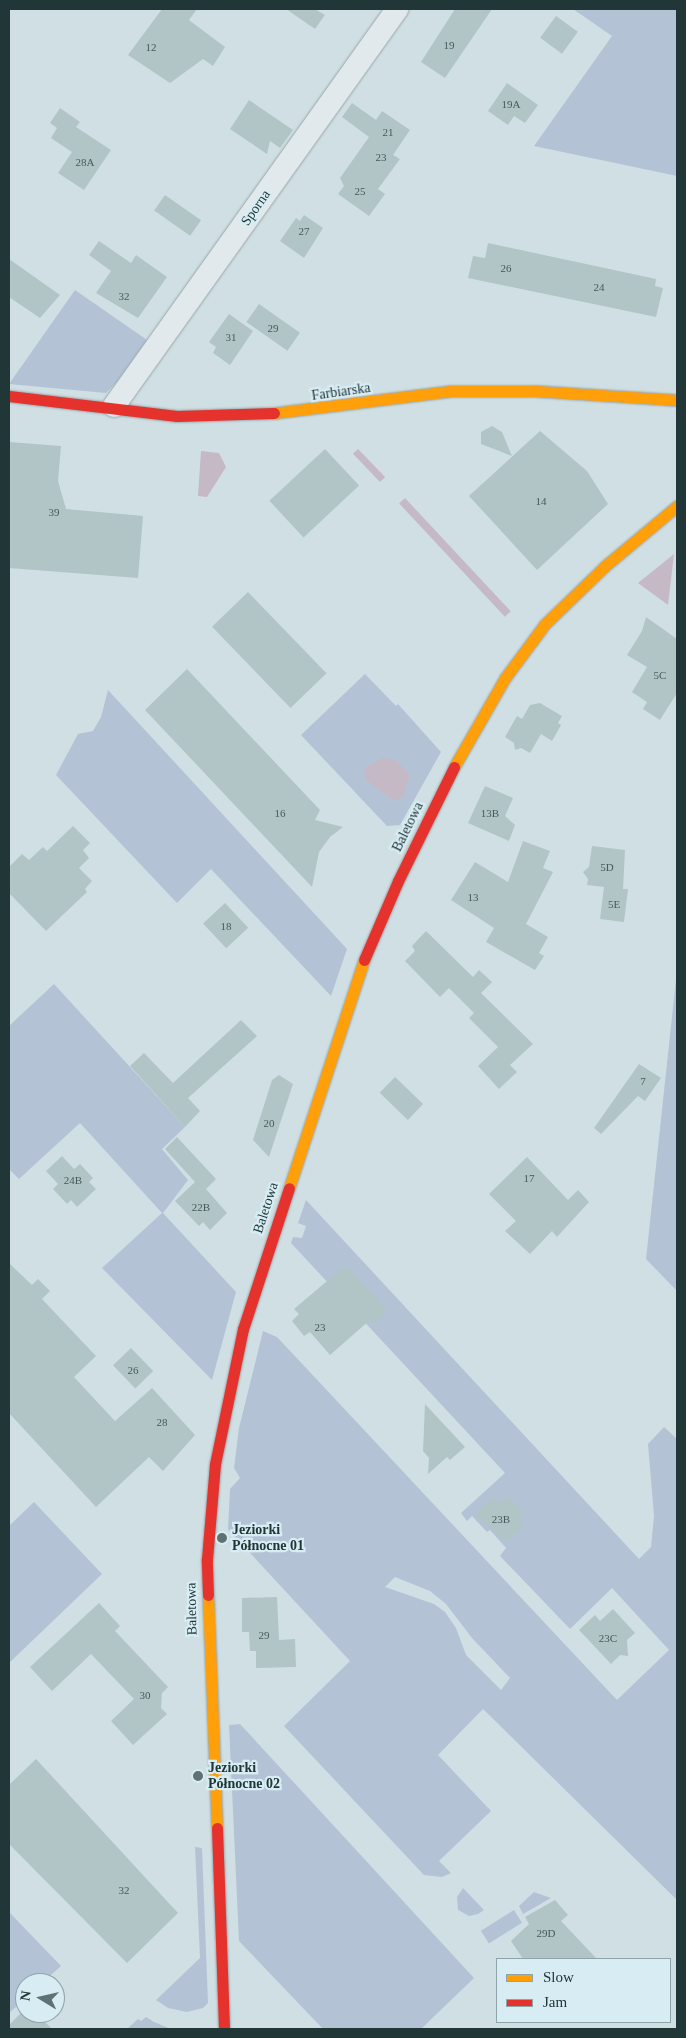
<!DOCTYPE html>
<html>
<head>
<meta charset="utf-8">
<style>
	body { margin:0 }
	#map { position:relative; width:686px; height:2038px; overflow:hidden; background:#d0dfe3; font-family:Georgia,serif }
	div>[style] { position:absolute }
	.green>* { inset:0; background:#b3c3d5; transform-origin:0 0 }
	.water>* { inset:0; background:#c5b9c6; transform-origin:0 0 }
	.building>* { inset:0; background:#b1c5c6; transform-origin:0 0 }
	.roads { filter:drop-shadow(0 0 1px #98a6a9) drop-shadow(0 0 1px #98a6a9) }
	.street>* { height:22px; margin:-11px; padding:0 11px; transform-origin:11px; border-radius:11px; background:#e1e9ec }
	.slow>* { height:11px; margin:-5.5px; padding:0 5.5px; transform-origin:5.5px; border-radius:5.5px; background:#ff9f0a }
	.jam>* { height:11px; margin:-5.5px; padding:0 5.5px; transform-origin:5.5px; border-radius:5.5px; background:#e5322d }
	.dots>* { width:14px; height:14px; translate:-50% -50%; box-sizing:border-box; border:2px solid #d7ecf3; border-radius:50% }
	span { translate:-50% -50%; white-space:nowrap; text-align:center; line-height:1.15; -webkit-text-stroke:4.5px #d7ecf3; paint-order:stroke }
	.number-label { font-size:11px; color:#455a5b }
	.number-label span { -webkit-text-stroke-width:0 }
	.street-label { font-size:14px; color:#213737 }
	.poi-label { font-size:14px; color:#213737; font-weight:700 }
	.left { translate:0 -50%; text-align:left }
	.frame { position:absolute; inset:0; border:10px solid #213737; pointer-events:none }
	.legend { position:absolute; left:496px; top:1958px; width:175px; height:65px; box-sizing:border-box; background:#d7ecf3; border:1px solid #8ea4a8; margin:0; padding:6px 9px; list-style:none; font-size:15px; color:#213737 }
	.legend li { display:flex; align-items:center; gap:10px; height:25px }
	.legend b { width:25px; border:1px solid #8ea4a8 }
	.north { position:absolute; left:15px; top:1973px; width:50px; height:50px; box-sizing:border-box; background:#d7ecf3; border:1px solid #8ea4a8; border-radius:50%; rotate:279deg; font-size:14px; font-weight:700; line-height:20px; text-align:center; color:#213737 }
	.north::after { content:''; display:block; margin:auto; width:18px; height:22px; background:#5e7273; clip-path:polygon(50% 0,100% 100%,50% 72%,0 100%) }
</style>
</head>
<body>
<div id="map">
	<div class="green">
		<div style="clip-path:polygon(573px 9px,677px 9px,677px 176px,534px 146px,612px 36px)"></div>
		<div style="clip-path:polygon(75px 290px,147px 340px,117px 382px,106px 393px,9px 384px)"></div>
		<div style="clip-path:polygon(365px 674px,396px 706px,398px 704px,441px 752px,400px 825px,387px 826px,301px 735px)"></div>
		<div style="clip-path:polygon(108px 690px,347px 949px,331px 996px,211px 869px,177px 903px,56px 775px,78px 734px,93px 731px,101px 717px)"></div>
		<div style="clip-path:polygon(677px 970px,677px 1291px,646px 1259px)"></div>
		<div style="clip-path:polygon(54px 984px,185px 1127px,162px 1149px,188px 1180px,163px 1213px,236px 1292px,212px 1380px,102px 1268px,162px 1213px,80px 1123px,19px 1179px,9px 1169px,9px 1026px)"></div>
		<div style="clip-path:polygon(evenodd,306px 1200px,639px 1559px,651px 1547px,654px 1516px,648px 1444px,664px 1427px,677px 1439px,677px 1900px,483px 1709px,438px 1755px,491px 1811px,439px 1861px,451px 1873px,442px 1877px,424px 1875px,284px 1726px,350px 1661px,228px 1529px,230px 1489px,240px 1478px,234px 1468px,239px 1428px,263px 1331px,277px 1337px,617px 1700px,669px 1650px,612px 1588px,570px 1629px,500px 1556px,506px 1548px,490px 1530px,487px 1532px,472px 1516px,467px 1521px,461px 1513px,505px 1473px,291px 1243px,293px 1237px,302px 1238px,306px 1226px,298px 1223px,306px 1200px,395px 1577px,430px 1591px,446px 1604px,472px 1638px,510px 1678px,501px 1690px,466px 1655px,456px 1628px,445px 1612px,434px 1604px,385px 1587px,395px 1577px)"></div>
		<div style="clip-path:polygon(34px 1502px,102px 1574px,9px 1663px,9px 1526px)"></div>
		<div style="clip-path:polygon(240px 1724px,474px 1978px,421px 2029px,323px 2029px,239px 1941px,229px 1725px)"></div>
		<div style="clip-path:polygon(195px 1847px,202px 1848px,208px 2003px,203px 2008px,187px 2012px,168px 2008px,156px 2000px,200px 1958px)"></div>
		<div style="clip-path:polygon(463px 1888px,484px 1910px,478px 1914px,469px 1916px,458px 1910px,457px 1897px)"></div>
		<div style="clip-path:polygon(534px 1892px,551px 1898px,523px 1914px,519px 1906px)"></div>
		<div style="left:514px;top:1910px;width:15px;height:39px;rotate:58deg"></div>
		<div style="clip-path:polygon(9px 1912px,61px 1966px,42px 1983px,25px 1983px,25px 1999px,9px 2013px)"></div>
		<div style="clip-path:polygon(146px 2017px,154px 2022px,171px 2029px,127px 2029px,138px 2019px,141px 2021px)"></div>
	</div>
	<div class="water">
		<div style="left:358px;top:449px;width:39px;height:7px;rotate:46deg"></div>
		<div style="clip-path:polygon(201px 451px,219px 453px,226px 467px,207px 497px,198px 496px)"></div>
		<div style="left:405px;top:498px;width:155px;height:8px;rotate:47deg"></div>
		<div style="clip-path:polygon(674px 554px,668px 605px,638px 583px)"></div>
		<div style="clip-path:polygon(383px 758px,395px 759px,410px 775px,403px 797px,394px 801px,365px 779px,366px 767px)"></div>
	</div>
	<div class="building">
		<div style="clip-path:polygon(162px 9px,197px 9px,189px 20px,225px 47px,213px 66px,203px 59px,170px 83px,128px 55px)"></div>
		<div style="clip-path:polygon(286px 9px,315px 9px,325px 15px,315px 29px)"></div>
		<div style="clip-path:polygon(455px 9px,492px 9px,445px 78px,421px 62px)"></div>
		<div style="left:556px;top:16px;width:27px;height:27px;rotate:36deg"></div>
		<div style="clip-path:polygon(507px 83px,538px 105px,525px 123px,514px 116px,508px 125px,488px 111px)"></div>
		<div style="clip-path:polygon(249px 100px,293px 130px,280px 148px,270px 141px,267px 154px,230px 129px)"></div>
		<div style="clip-path:polygon(352px 103px,376px 120px,382px 111px,410px 130px,393px 155px,400px 159px,378px 189px,385px 194px,369px 216px,338px 194px,344px 186px,340px 178px,369px 137px,342px 117px)"></div>
		<div style="clip-path:polygon(60px 108px,80px 122px,76px 127px,111px 150px,84px 190px,58px 173px,72px 152px,51px 138px,57px 128px,50px 123px)"></div>
		<div style="left:165px;top:195px;width:44px;height:19px;rotate:35deg"></div>
		<div style="clip-path:polygon(304px 215px,323px 228px,304px 258px,280px 241px,296px 218px,300px 221px)"></div>
		<div style="clip-path:polygon(99px 241px,131px 263px,136px 255px,167px 277px,138px 318px,96px 293px,111px 271px,89px 255px)"></div>
		<div style="clip-path:polygon(488px 243px,656px 279px,655px 286px,663px 288px,656px 317px,468px 278px,473px 256px,485px 258px)"></div>
		<div style="clip-path:polygon(9px 259px,60px 295px,40px 318px,9px 297px)"></div>
		<div style="left:259px;top:304px;width:50px;height:22px;rotate:35deg"></div>
		<div style="clip-path:polygon(229px 314px,253px 331px,230px 365px,213px 353px,216px 347px,209px 342px)"></div>
		<div style="clip-path:polygon(492px 426px,502px 432px,512px 456px,481px 444px,481px 432px)"></div>
		<div style="clip-path:polygon(540px 431px,587px 471px,608px 504px,537px 570px,469px 496px)"></div>
		<div style="clip-path:polygon(9px 442px,61px 446px,58px 481px,66px 509px,143px 516px,138px 578px,9px 568px)"></div>
		<div style="left:325px;top:449px;width:50px;height:76px;rotate:47deg"></div>
		<div style="left:248px;top:592px;width:113px;height:50px;rotate:46deg"></div>
		<div style="clip-path:polygon(646px 617px,677px 639px,677px 693px,660px 720px,643px 709px,647px 702px,632px 692px,647px 667px,627px 655px,642px 631px)"></div>
		<div style="clip-path:polygon(187px 669px,320px 810px,315px 820px,343px 827px,330px 837px,319px 852px,312px 887px,145px 710px)"></div>
		<div style="clip-path:polygon(540px 703px,562px 716px,558px 723px,561px 725px,552px 741px,541px 734px,530px 753px,521px 748px,515px 750px,514px 743px,505px 737px,517px 716px,522px 719px,530px 705px)"></div>
		<div style="clip-path:polygon(485px 786px,513px 798px,505px 816px,515px 825px,509px 841px,468px 823px)"></div>
		<div style="clip-path:polygon(73px 826px,90px 843px,83px 850px,89px 858px,79px 868px,92px 881px,85px 889px,87px 892px,46px 931px,9px 893px,9px 867px,22px 854px,29px 860px,43px 847px,47px 851px)"></div>
		<div style="clip-path:polygon(523px 841px,550px 851px,543px 868px,553px 872px,526px 924px,548px 937px,539px 953px,544px 956px,535px 970px,486px 942px,494px 928px,451px 900px,475px 862px,508px 882px)"></div>
		<div style="clip-path:polygon(592px 846px,625px 850px,623px 889px,628px 889px,624px 922px,600px 919px,604px 887px,587px 885px,588px 879px,583px 872px,589px 867px)"></div>
		<div style="left:225px;top:903px;width:34px;height:30px;rotate:47deg"></div>
		<div style="clip-path:polygon(426px 931px,473px 977px,479px 970px,492px 982px,481px 993px,533px 1044px,510px 1065px,517px 1072px,499px 1089px,478px 1066px,498px 1047px,469px 1018px,474px 1013px,449px 988px,440px 997px,405px 961px,415px 951px,412px 946px)"></div>
		<div style="clip-path:polygon(241px 1020px,257px 1036px,188px 1098px,200px 1111px,185px 1127px,130px 1066px,144px 1053px,173px 1083px)"></div>
		<div style="clip-path:polygon(639px 1064px,661px 1078px,645px 1101px,638px 1096px,601px 1134px,594px 1128px)"></div>
		<div style="clip-path:polygon(279px 1075px,293px 1084px,269px 1157px,253px 1140px,272px 1080px)"></div>
		<div style="left:395px;top:1077px;width:39px;height:22px;rotate:44deg"></div>
		<div style="clip-path:polygon(177px 1137px,216px 1179px,206px 1189px,227px 1213px,210px 1230px,203px 1222px,199px 1226px,175px 1201px,195px 1182px,165px 1149px)"></div>
		<div style="clip-path:polygon(62px 1156px,74px 1169px,80px 1164px,93px 1178px,89px 1182px,96px 1189px,77px 1207px,71px 1200px,67px 1204px,53px 1189px,58px 1184px,46px 1171px)"></div>
		<div style="clip-path:polygon(527px 1157px,568px 1200px,578px 1190px,589px 1202px,557px 1237px,552px 1231px,530px 1254px,505px 1231px,516px 1221px,489px 1194px)"></div>
		<div style="clip-path:polygon(9px 1263px,32px 1285px,38px 1279px,50px 1291px,42px 1299px,96px 1356px,74px 1377px,115px 1421px,152px 1388px,195px 1435px,163px 1471px,149px 1457px,96px 1507px,9px 1413px)"></div>
		<div style="clip-path:polygon(346px 1265px,388px 1311px,374px 1324px,370px 1320px,330px 1355px,310px 1332px,304px 1336px,292px 1321px,299px 1314px,294px 1309px)"></div>
		<div style="left:131px;top:1348px;width:32px;height:25px;rotate:46deg"></div>
		<div style="clip-path:polygon(425px 1404px,465px 1447px,450px 1460px,447px 1457px,428px 1474px,429px 1458px,423px 1451px)"></div>
		<div style="clip-path:polygon(494px 1496px,500px 1503px,508px 1496px,524px 1514px,518px 1519px,524px 1526px,506px 1542px,475px 1514px)"></div>
		<div style="clip-path:polygon(277px 1597px,279px 1640px,295px 1639px,296px 1667px,256px 1668px,256px 1651px,250px 1651px,249px 1632px,242px 1632px,242px 1598px)"></div>
		<div style="clip-path:polygon(99px 1603px,120px 1626px,115px 1631px,168px 1687px,162px 1693px,161px 1708px,167px 1714px,133px 1745px,111px 1721px,134px 1699px,91px 1654px,52px 1691px,30px 1667px)"></div>
		<div style="clip-path:polygon(613px 1609px,635px 1633px,627px 1640px,628px 1656px,620px 1655px,611px 1664px,579px 1630px,595px 1615px,600px 1621px)"></div>
		<div style="clip-path:polygon(36px 1759px,178px 1913px,127px 1963px,9px 1844px,9px 1785px)"></div>
		<div style="clip-path:polygon(555px 1900px,568px 1915px,561px 1921px,597px 1959px,523px 1959px,511px 1941px,529px 1924px,525px 1917px)"></div>
		<div style="clip-path:polygon(21px 2013px,36px 2013px,52px 2029px,9px 2029px,9px 2025px)"></div>
	</div>
	<div class="roads">
		<div class="street">
			<div style="left:114px;top:406px;width:488px;rotate:-54.5deg"></div>
		</div>
		<div class="slow">
			<div style="left:274px;top:413px;width:178px;rotate:-7.1deg"></div>
			<div style="left:451px;top:391px;width:85px"></div>
			<div style="left:536px;top:391px;width:141px;rotate:3.7deg"></div>
			<div style="left:454px;top:767px;width:103px;rotate:-60.2deg"></div>
			<div style="left:505px;top:678px;width:67px;rotate:-53.5deg"></div>
			<div style="left:545px;top:624px;width:83px;rotate:-44deg"></div>
			<div style="left:605px;top:566px;width:94px;rotate:-39.8deg"></div>
			<div style="left:289px;top:1188px;width:240px;rotate:-71.8deg"></div>
			<div style="left:208px;top:1595px;width:233px;rotate:87.8deg"></div>
		</div>
		<div class="jam">
			<div style="left:9px;top:396px;width:169px;rotate:6.8deg"></div>
			<div style="left:177px;top:416px;width:97px;rotate:-1.8deg"></div>
			<div style="left:364px;top:960px;width:86px;rotate:-66.7deg"></div>
			<div style="left:398px;top:881px;width:127px;rotate:-63.8deg"></div>
			<div style="left:208px;top:1595px;width:36px;rotate:-92deg"></div>
			<div style="left:207px;top:1559px;width:95px;rotate:-85.2deg"></div>
			<div style="left:215px;top:1464px;width:138px;rotate:-78.3deg"></div>
			<div style="left:243px;top:1329px;width:148px;rotate:-71.9deg"></div>
			<div style="left:217px;top:1828px;width:201px;rotate:88deg"></div>
		</div>
	</div>
	<div class="dots">
		<div style="left:222px;top:1538px;background:#5e7273"></div>
		<div style="left:198px;top:1776px;background:#5e7273"></div>
	</div>
	<div class="number-label">
		<span style="left:449px;top:45px">19</span>
		<span style="left:151px;top:47px">12</span>
		<span style="left:511px;top:104px">19A</span>
		<span style="left:388px;top:132px">21</span>
		<span style="left:381px;top:157px">23</span>
		<span style="left:85px;top:162px">28A</span>
		<span style="left:360px;top:191px">25</span>
		<span style="left:304px;top:231px">27</span>
		<span style="left:506px;top:268px">26</span>
		<span style="left:599px;top:287px">24</span>
		<span style="left:124px;top:296px">32</span>
		<span style="left:273px;top:328px">29</span>
		<span style="left:231px;top:337px">31</span>
		<span style="left:541px;top:501px">14</span>
		<span style="left:54px;top:512px">39</span>
		<span style="left:660px;top:675px">5C</span>
		<span style="left:280px;top:813px">16</span>
		<span style="left:490px;top:813px">13B</span>
		<span style="left:607px;top:867px">5D</span>
		<span style="left:473px;top:897px">13</span>
		<span style="left:614px;top:904px">5E</span>
		<span style="left:226px;top:926px">18</span>
		<span style="left:643px;top:1081px">7</span>
		<span style="left:269px;top:1123px">20</span>
		<span style="left:529px;top:1178px">17</span>
		<span style="left:73px;top:1180px">24B</span>
		<span style="left:201px;top:1207px">22B</span>
		<span style="left:320px;top:1327px">23</span>
		<span style="left:133px;top:1370px">26</span>
		<span style="left:162px;top:1422px">28</span>
		<span style="left:501px;top:1519px">23B</span>
		<span style="left:264px;top:1635px">29</span>
		<span style="left:608px;top:1638px">23C</span>
		<span style="left:145px;top:1695px">30</span>
		<span style="left:124px;top:1890px">32</span>
		<span style="left:546px;top:1933px">29D</span>
	</div>
	<div class="street-label">
		<span style="left:256px;top:208px;rotate:-55deg">Sporna</span>
		<span style="left:341px;top:392px;rotate:-8deg">Farbiarska</span>
		<span style="left:408px;top:827px;rotate:-64deg">Baletowa</span>
		<span style="left:266px;top:1208px;rotate:-72deg">Baletowa</span>
		<span style="left:192px;top:1609px;rotate:-91deg">Baletowa</span>
	</div>
	<div class="poi-label">
		<span class="left" style="left:232px;top:1538px">Jeziorki<br>Północne 01</span>
		<span class="left" style="left:208px;top:1776px">Jeziorki<br>Północne 02</span>
	</div>
	<div class="frame"></div>
	<ul class="legend">
	<li><b style="height:6px;background:#ff9f0a"></b>Slow</li>
	<li><b style="height:6px;background:#e5322d"></b>Jam</li>
	</ul>
	<div class="north">N</div>
</div>
</body>
</html>
